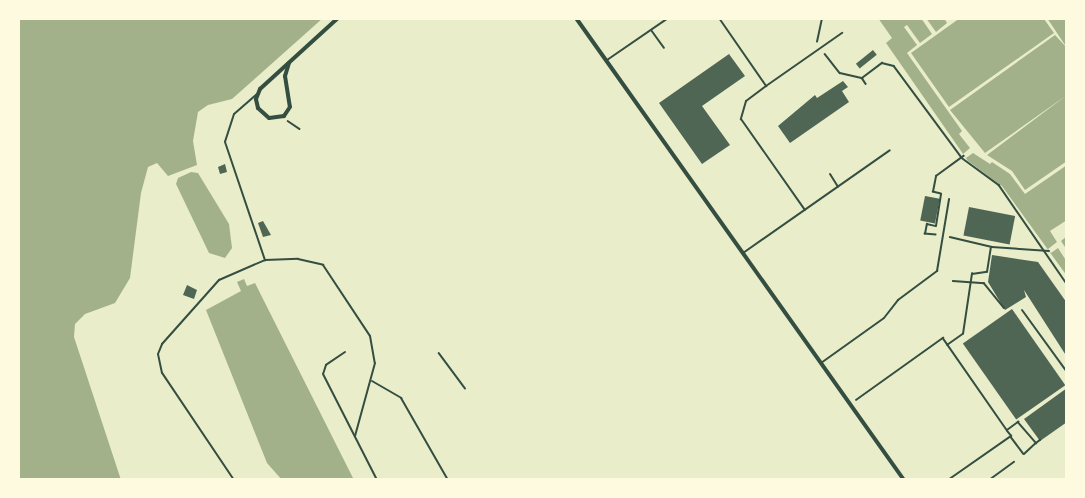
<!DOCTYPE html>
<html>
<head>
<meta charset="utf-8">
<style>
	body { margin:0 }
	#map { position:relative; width:1085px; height:498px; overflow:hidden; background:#e9edc9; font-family:Karla,sans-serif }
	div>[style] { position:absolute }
	.water>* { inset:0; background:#a3b18a }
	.pier>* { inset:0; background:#e9edc9 }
	.building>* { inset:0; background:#4f6655; transform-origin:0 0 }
	.path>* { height:1.5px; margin:-0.75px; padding:0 0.75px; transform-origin:0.75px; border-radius:0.75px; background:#344e41 }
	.service>* { height:2px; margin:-1px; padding:0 1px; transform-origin:1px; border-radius:1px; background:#344e41 }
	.minor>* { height:4px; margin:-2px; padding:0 2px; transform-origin:2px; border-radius:2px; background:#344e41 }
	span { translate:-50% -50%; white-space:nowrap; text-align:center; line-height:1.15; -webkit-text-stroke:4.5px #fefae0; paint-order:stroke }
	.frame { position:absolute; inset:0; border:20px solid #fefae0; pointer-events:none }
</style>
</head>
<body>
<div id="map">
	<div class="water">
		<div style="clip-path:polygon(18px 18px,323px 18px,232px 99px,208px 105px,198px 112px,193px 141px,197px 165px,168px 176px,157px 163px,148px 167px,141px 193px,130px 278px,115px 303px,85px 314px,75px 324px,74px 337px,121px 480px,18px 480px)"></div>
		<div style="clip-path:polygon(878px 18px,1067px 18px,1067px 276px,1002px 186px,968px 161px,886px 43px,892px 38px)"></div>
		<div style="clip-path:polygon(191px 172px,198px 173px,229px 224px,232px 248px,225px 258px,209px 253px,176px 184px,178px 178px)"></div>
		<div style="clip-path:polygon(244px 279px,247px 286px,255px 283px,354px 480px,282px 480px,267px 463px,206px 310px,241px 291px,237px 282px)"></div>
	</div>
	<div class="pier">
		<div style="clip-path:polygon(921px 18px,926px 18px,936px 32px,947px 23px,944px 18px,960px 18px,911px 53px,949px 107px,1054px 33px,1044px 19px,1047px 18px,1067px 48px,1055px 35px,950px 110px,985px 153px,1067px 95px,987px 155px,1012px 171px,1025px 190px,1067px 161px,1067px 165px,1025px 194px,1010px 174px,992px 162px,990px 164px,973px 153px,966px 158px,963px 154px,970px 148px,959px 134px,962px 131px,907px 53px,917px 45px,904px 27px,907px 25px,920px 43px,932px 34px)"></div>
		<div style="clip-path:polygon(1067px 220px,1067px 236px,1061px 241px,1067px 250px,1067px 262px,1058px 248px,1051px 253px,1048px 249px,1057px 242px,1050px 231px)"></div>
	</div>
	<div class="building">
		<div style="left:873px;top:50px;width:6px;height:22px;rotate:51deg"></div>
		<div style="clip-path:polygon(729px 54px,745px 76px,702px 106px,730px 145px,702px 164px,659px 103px)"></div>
		<div style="clip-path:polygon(843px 81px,848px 87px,842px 91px,849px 102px,790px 143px,778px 126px,815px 95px,817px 98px)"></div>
		<div style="clip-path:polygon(225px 164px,227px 172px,220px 174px,218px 167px)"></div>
		<div style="left:925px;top:196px;width:15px;height:25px;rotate:11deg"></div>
		<div style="left:969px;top:207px;width:47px;height:29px;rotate:11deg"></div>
		<div style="clip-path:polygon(263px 221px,271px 235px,263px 237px,258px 223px)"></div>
		<div style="clip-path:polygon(992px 255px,1038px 262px,1067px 303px,1067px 357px,1024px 290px,1026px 297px,1005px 310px,988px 282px)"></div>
		<div style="clip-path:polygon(187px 285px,197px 290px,194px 299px,183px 295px)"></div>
		<div style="left:1012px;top:309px;width:93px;height:60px;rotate:55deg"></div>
		<div style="clip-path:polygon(1067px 388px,1067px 422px,1040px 441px,1024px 419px)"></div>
	</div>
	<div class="path">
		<div style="left:817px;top:42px;width:25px;rotate:-78deg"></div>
		<div style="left:825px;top:54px;width:24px;rotate:52deg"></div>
		<div style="left:840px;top:73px;width:23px;rotate:13deg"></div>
		<div style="left:862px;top:78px;width:25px;rotate:-37deg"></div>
		<div style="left:882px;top:63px;width:12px;rotate:14deg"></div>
		<div style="left:894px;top:66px;width:114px;rotate:53.5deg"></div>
		<div style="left:962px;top:158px;width:46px;rotate:36.1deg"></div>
		<div style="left:999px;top:185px;width:120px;rotate:55.5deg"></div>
		<div style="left:862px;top:78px;width:7px;rotate:56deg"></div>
		<div style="left:288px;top:121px;width:14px;rotate:34deg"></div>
		<div style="left:936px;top:235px;width:11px;rotate:-175deg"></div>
		<div style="left:925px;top:234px;width:10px;rotate:-79deg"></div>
		<div style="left:927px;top:224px;width:9px;rotate:13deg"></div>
		<div style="left:936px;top:226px;width:32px;rotate:-81deg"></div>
		<div style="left:941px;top:194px;width:8px;rotate:-166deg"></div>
		<div style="left:933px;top:192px;width:16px;rotate:-79deg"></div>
		<div style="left:936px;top:176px;width:34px;rotate:-36deg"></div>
		<div style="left:950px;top:237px;width:43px;rotate:13.4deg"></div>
		<div style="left:992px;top:247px;width:57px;rotate:4deg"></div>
		<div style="left:953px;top:281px;width:31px;rotate:4deg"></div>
		<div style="left:984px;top:283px;width:32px;rotate:51deg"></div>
		<div style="left:947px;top:345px;width:19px;rotate:-35deg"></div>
		<div style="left:963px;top:334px;width:61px;rotate:-81.5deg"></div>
		<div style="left:972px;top:274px;width:15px;rotate:-8deg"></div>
		<div style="left:987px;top:272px;width:24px;rotate:-81deg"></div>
		<div style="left:439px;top:353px;width:44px;rotate:53.4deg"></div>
		<div style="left:856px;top:400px;width:107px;rotate:-35.5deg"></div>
		<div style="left:943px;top:338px;width:112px;rotate:55.2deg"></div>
		<div style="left:1007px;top:430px;width:14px;rotate:-36deg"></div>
		<div style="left:1018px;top:422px;width:28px;rotate:49deg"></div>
		<div style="left:1036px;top:443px;width:5px;rotate:-37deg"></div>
		<div style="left:1011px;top:437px;width:21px;rotate:53deg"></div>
		<div style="left:1024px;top:454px;width:16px;rotate:-43deg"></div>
		<div style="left:948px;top:480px;width:77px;rotate:-34.9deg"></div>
		<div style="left:1011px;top:436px;width:6px;rotate:-129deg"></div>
	</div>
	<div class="service">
		<div style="left:719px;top:18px;width:83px;rotate:55.3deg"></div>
		<div style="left:766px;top:86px;width:93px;rotate:-34.9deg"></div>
		<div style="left:651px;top:30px;width:22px;rotate:54deg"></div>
		<div style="left:607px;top:60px;width:74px;rotate:-34.5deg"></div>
		<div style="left:766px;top:86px;width:25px;rotate:143deg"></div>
		<div style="left:746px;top:101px;width:19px;rotate:106deg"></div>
		<div style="left:741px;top:119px;width:111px;rotate:54.9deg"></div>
		<div style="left:257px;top:94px;width:30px;rotate:139deg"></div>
		<div style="left:234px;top:114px;width:29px;rotate:108deg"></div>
		<div style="left:225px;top:142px;width:125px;rotate:71.3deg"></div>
		<div style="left:830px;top:174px;width:15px;rotate:58deg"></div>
		<div style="left:743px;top:253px;width:179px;rotate:-35deg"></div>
		<div style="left:1022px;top:310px;width:77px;rotate:54deg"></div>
		<div style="left:345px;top:352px;width:23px;rotate:146deg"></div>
		<div style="left:326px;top:365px;width:9px;rotate:108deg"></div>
		<div style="left:323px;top:374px;width:119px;rotate:63deg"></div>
		<div style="left:821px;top:363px;width:77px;rotate:-35.5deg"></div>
		<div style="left:884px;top:318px;width:23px;rotate:-52deg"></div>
		<div style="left:898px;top:300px;width:49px;rotate:-36.6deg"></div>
		<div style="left:937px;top:271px;width:73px;rotate:-80.5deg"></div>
		<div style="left:372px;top:381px;width:34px;rotate:30deg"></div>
		<div style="left:401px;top:398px;width:95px;rotate:60.2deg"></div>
		<div style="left:234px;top:480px;width:129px;rotate:-123.9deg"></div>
		<div style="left:162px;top:373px;width:19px;rotate:-102deg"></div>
		<div style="left:158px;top:354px;width:11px;rotate:-68deg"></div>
		<div style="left:162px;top:344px;width:86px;rotate:-48.3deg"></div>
		<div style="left:219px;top:280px;width:50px;rotate:-23.5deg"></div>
		<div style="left:265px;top:260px;width:33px;rotate:-2deg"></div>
		<div style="left:298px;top:259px;width:26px;rotate:13deg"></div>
		<div style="left:323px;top:265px;width:85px;rotate:56.5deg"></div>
		<div style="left:370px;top:336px;width:27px;rotate:80deg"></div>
		<div style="left:375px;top:363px;width:76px;rotate:105.3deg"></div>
		<div style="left:989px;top:480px;width:31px;rotate:-36deg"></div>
	</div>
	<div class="minor">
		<div style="left:576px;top:18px;width:567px;rotate:54.63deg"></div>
		<div style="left:289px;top:63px;width:14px;rotate:107deg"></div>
		<div style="left:285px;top:76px;width:31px;rotate:81deg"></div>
		<div style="left:290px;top:107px;width:11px;rotate:124deg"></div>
		<div style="left:284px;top:116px;width:15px;rotate:172deg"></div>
		<div style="left:269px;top:118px;width:15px;rotate:-138deg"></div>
		<div style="left:258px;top:108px;width:9px;rotate:-103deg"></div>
		<div style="left:256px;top:99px;width:11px;rotate:-68deg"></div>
		<div style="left:260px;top:89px;width:105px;rotate:-42.3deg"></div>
	</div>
	<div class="frame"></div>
</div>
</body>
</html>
